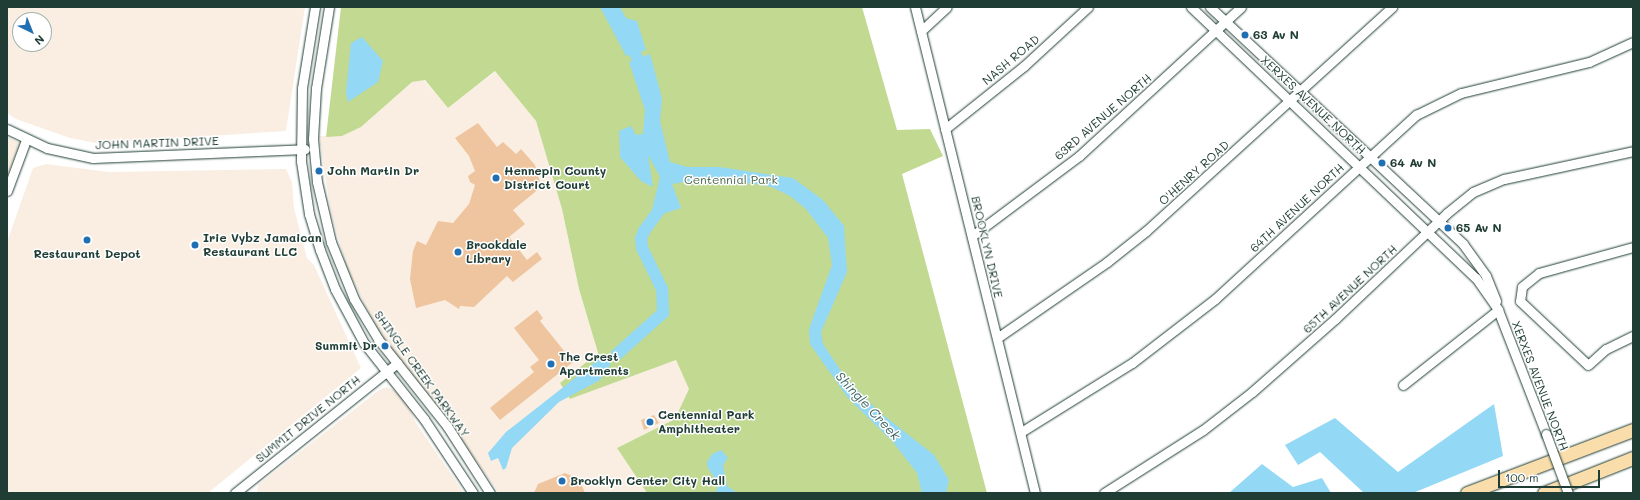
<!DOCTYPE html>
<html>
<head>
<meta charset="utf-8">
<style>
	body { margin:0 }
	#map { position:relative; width:1640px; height:500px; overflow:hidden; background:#fff; font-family:Mali,sans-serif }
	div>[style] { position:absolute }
	.built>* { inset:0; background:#faeee2 }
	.green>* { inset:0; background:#c1d990 }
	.water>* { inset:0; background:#93d8f5 }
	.river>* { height:12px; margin:-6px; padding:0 6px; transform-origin:6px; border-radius:6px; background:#93d8f5 }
	.building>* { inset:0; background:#eec59e }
	.roads { filter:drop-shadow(0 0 1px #1f3d34) drop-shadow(0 0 1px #1f3d34) }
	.minor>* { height:9px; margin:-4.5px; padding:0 4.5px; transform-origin:4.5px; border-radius:4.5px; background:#fff }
	.highway>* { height:13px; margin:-6.5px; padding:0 6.5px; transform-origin:6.5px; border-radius:6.5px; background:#f9ddab }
	.bridges { filter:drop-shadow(0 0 1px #1f3d34) drop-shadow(0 0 1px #1f3d34) }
	.minor-bridge>* { height:9px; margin:-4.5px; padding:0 4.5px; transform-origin:4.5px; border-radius:4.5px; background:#fff }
	.dots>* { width:11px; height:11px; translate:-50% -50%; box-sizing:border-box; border:2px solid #fff; border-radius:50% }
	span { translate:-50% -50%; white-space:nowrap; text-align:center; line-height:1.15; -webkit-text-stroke:3px #fff; paint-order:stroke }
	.poi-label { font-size:12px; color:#1f3d34; font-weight:700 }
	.left { translate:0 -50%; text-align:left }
	.right { translate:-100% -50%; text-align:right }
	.street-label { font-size:12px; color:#1f3d34 }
	.park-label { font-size:12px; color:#48644b }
	.water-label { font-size:13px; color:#3c6464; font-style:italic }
	.frame { position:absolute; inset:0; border:8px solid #1f3d34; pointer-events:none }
	.north { position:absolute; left:12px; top:12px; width:40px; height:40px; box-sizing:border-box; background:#fff; border:1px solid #a5b1ae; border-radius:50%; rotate:137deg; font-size:11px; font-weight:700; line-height:16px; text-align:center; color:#1f3d34 }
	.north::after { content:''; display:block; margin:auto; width:14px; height:18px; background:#1f6fb2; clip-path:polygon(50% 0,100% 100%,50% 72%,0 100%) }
	.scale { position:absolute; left:1498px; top:470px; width:102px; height:18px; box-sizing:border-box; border:2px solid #1f3d34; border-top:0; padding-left:5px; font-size:12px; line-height:14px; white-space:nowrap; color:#1f3d34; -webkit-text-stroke:3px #fff; paint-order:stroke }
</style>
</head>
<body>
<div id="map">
	<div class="built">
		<div style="clip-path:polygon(evenodd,7px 7px,305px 7px,286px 131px,96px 143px,70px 138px,16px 119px,7px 113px,7px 7px,20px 20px,44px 20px,44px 44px,20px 44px,20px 20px)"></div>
		<div style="clip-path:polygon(496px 71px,536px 121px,562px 209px,579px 289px,598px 354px,560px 383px,570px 399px,676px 360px,690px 389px,676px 419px,617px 448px,647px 493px,499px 493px,425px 390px,383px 341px,347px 269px,331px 214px,319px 136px,342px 136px,361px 127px,412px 82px,424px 80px,448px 108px)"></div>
		<div style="clip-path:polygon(7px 137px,20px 143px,7px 177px)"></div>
		<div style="clip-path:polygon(46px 164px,109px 172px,286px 169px,292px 182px,294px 208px,307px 258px,314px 265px,361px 368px,208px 493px,12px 493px,7px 490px,7px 242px,33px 168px)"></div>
		<div style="clip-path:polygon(387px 387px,399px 393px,409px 406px,416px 423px,464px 493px,257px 493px,258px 485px,379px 390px)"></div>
	</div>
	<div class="green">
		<div style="clip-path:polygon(341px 7px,862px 7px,897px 130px,930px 129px,943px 156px,902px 174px,987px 493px,647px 493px,617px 448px,675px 419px,689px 389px,676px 360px,570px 399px,560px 383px,598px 353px,579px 289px,562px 209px,536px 121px,495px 71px,448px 108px,425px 80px,412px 82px,361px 127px,342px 136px,326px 137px)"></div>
	</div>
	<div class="water">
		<div style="clip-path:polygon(600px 7px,620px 7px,626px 18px,637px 21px,646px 50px,626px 56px)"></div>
		<div style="clip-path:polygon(362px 37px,383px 61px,378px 82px,348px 102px,346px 92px,351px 43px)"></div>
		<div style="clip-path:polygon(650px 54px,662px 98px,660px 121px,670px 162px,687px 167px,719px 167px,793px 178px,823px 200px,844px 226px,847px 272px,821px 332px,823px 344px,845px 377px,878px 411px,934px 455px,949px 480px,946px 493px,922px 493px,917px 473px,893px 442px,848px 398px,810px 344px,809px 329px,832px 265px,828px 238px,806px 209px,790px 196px,772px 187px,732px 180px,697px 180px,672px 184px,681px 208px,650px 218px,660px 177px,648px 155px,653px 187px,641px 181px,620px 157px,619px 131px,631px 126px,636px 135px,643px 134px,645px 110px,629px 62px)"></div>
		<div style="clip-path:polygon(603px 356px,611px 364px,600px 380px,559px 402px,512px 448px,506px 468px,503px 470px,498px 458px,491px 461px,488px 453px,506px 432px)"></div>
		<div style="clip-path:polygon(1494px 404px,1503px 456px,1413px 493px,1364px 493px,1320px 452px,1298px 465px,1285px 445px,1335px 418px,1398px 472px)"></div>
		<div style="clip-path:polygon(721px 450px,728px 458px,723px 465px,727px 486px,737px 493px,715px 493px,719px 485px,708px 468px,707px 462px,712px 454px)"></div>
		<div style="clip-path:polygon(1262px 464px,1293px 487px,1322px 478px,1331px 493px,1229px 493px)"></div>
	</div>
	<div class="river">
		<div style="left:628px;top:39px;width:37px;rotate:64deg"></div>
		<div style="left:617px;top:354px;width:62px;rotate:-41.7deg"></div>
		<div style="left:663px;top:313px;width:24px;rotate:-92deg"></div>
		<div style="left:662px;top:289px;width:46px;rotate:-116deg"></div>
		<div style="left:642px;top:248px;width:9px;rotate:-96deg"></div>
		<div style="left:641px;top:239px;width:9px;rotate:-69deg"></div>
		<div style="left:644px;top:231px;width:34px;rotate:-54deg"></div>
	</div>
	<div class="building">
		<div style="clip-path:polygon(478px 123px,497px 147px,503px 142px,516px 154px,521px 149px,535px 165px,540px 182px,537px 184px,540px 188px,513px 210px,525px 224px,509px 237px,527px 260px,537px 252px,542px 259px,513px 282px,507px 276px,474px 307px,460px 306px,459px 309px,445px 300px,416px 308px,410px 279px,413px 251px,417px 241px,426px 245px,438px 221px,453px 223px,469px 204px,475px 185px,470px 182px,468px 176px,475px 171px,469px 156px,455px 138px)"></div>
		<div style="clip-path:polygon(537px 310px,543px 318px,540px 321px,573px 362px,500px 420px,490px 408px,534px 372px,530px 367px,539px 360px,514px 328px)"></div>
		<div style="clip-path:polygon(654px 415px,659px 423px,644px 430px,641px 420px)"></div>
		<div style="clip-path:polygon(565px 473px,579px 479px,585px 493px,534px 493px,538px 484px)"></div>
	</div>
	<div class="roads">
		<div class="minor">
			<div style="left:315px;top:7px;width:82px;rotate:99.1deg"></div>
			<div style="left:302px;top:88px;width:73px;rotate:90.8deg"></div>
			<div style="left:301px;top:161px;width:54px;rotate:81.4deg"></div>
			<div style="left:309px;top:214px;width:38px;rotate:73deg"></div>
			<div style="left:320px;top:250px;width:42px;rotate:69deg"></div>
			<div style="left:335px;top:289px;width:61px;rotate:61.8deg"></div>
			<div style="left:364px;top:343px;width:97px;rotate:51.7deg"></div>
			<div style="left:424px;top:419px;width:89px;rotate:56.5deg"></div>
			<div style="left:329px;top:7px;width:82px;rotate:99.1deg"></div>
			<div style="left:316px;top:88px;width:51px;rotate:93.4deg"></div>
			<div style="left:313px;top:139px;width:43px;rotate:84.7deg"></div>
			<div style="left:317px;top:182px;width:62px;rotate:76.9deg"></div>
			<div style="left:331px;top:242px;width:61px;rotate:68deg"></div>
			<div style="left:354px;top:299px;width:47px;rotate:59deg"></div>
			<div style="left:378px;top:339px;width:111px;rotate:51.6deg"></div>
			<div style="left:447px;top:426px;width:80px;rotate:57.3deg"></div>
			<div style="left:915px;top:7px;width:501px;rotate:76.13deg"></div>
			<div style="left:1191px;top:7px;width:393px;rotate:43.6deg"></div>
			<div style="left:1476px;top:278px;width:39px;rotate:55deg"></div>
			<div style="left:1498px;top:310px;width:133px;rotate:68.8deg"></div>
			<div style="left:1210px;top:7px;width:347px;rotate:43.1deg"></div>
			<div style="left:1463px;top:244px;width:39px;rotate:54deg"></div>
			<div style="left:1486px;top:276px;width:27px;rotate:68deg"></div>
			<div style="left:921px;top:31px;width:35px;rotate:-43deg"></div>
			<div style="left:7px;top:129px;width:44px;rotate:25.4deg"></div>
			<div style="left:47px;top:148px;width:47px;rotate:12.3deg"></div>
			<div style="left:93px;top:158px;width:212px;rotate:-2.4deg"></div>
			<div style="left:945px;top:129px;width:101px;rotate:-38.6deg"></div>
			<div style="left:1024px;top:66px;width:87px;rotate:-42.7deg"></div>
			<div style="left:7px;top:191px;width:54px;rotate:-69.6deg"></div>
			<div style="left:972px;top:236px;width:134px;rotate:-36.8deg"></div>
			<div style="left:1079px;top:156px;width:220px;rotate:-42.6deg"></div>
			<div style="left:1633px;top:247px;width:98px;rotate:164.5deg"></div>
			<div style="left:1539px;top:273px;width:22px;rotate:141deg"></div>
			<div style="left:1522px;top:287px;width:14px;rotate:98deg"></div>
			<div style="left:1520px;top:301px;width:93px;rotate:43.3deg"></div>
			<div style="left:1588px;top:365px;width:24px;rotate:-42deg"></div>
			<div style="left:1606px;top:349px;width:30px;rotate:-26deg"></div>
			<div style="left:997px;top:338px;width:134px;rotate:-34.6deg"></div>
			<div style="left:1107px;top:262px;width:50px;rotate:-38.5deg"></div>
			<div style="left:1146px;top:231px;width:333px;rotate:-42.3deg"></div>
			<div style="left:1403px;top:385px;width:121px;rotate:-38.3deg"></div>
			<div style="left:1021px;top:432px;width:131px;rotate:-31.9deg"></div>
			<div style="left:1132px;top:363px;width:105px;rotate:-37.6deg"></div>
			<div style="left:1215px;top:299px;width:273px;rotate:-42.5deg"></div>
			<div style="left:1416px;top:115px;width:50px;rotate:-26.1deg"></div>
			<div style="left:1461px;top:93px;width:132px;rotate:-13.6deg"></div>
			<div style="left:1589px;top:62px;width:48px;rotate:-24.4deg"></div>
			<div style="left:235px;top:493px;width:208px;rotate:-38.7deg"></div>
			<div style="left:1104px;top:493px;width:117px;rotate:-32.5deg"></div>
			<div style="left:1203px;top:430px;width:62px;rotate:-37.8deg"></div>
			<div style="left:1252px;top:392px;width:111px;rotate:-41.3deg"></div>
			<div style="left:1335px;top:319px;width:154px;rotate:-43.4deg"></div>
			<div style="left:1447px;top:213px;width:33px;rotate:-39deg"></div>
			<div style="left:1473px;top:192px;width:34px;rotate:-23deg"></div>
			<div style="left:1504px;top:179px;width:132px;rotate:-12.2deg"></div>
		</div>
		<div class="highway">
			<div style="left:1467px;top:493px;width:178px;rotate:-20.8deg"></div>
			<div style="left:1544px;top:493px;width:96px;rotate:-21.5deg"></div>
		</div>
	</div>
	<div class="bridges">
		<div class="minor-bridge">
			<div style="left:1546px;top:434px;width:63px;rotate:69.6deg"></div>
		</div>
	</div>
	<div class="dots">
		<div style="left:1245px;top:35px;background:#1f6fb2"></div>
		<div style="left:1382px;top:163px;background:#1f6fb2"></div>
		<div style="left:319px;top:171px;background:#1f6fb2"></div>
		<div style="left:496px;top:178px;background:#1f6fb2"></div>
		<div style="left:1448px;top:228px;background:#1f6fb2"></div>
		<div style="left:87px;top:240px;background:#1f6fb2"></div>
		<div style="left:195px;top:245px;background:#1f6fb2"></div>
		<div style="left:458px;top:252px;background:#1f6fb2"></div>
		<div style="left:385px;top:346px;background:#1f6fb2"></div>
		<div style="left:551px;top:364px;background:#1f6fb2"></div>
		<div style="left:650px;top:422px;background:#1f6fb2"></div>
		<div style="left:562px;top:481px;background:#1f6fb2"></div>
	</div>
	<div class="poi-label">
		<span class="left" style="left:1253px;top:35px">63 Av N</span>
		<span class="left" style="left:1390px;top:163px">64 Av N</span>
		<span class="left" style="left:327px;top:171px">John Martin Dr</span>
		<span class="left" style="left:504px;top:178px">Hennepin County<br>District Court</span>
		<span class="left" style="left:1456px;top:228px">65 Av N</span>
		<span class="left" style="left:203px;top:245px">Irie Vybz Jamaican<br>Restaurant LLC</span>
		<span class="left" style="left:466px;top:252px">Brookdale<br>Library</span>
		<span style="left:87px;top:254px">Restaurant Depot</span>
		<span class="right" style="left:377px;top:346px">Summit Dr</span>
		<span class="left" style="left:559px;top:364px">The Crest<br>Apartments</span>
		<span class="left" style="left:658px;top:422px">Centennial Park<br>Amphitheater</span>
		<span class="left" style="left:570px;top:481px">Brooklyn Center City Hall</span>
	</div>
	<div class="street-label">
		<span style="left:1011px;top:60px;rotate:-40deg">NASH ROAD</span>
		<span style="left:1313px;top:105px;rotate:43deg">XERXES AVENUE NORTH</span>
		<span style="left:1103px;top:117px;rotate:-41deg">63RD AVENUE NORTH</span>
		<span style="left:157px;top:143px;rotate:-2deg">JOHN MARTIN DRIVE</span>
		<span style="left:1194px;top:173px;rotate:-42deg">O'HENRY ROAD</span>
		<span style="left:1297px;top:208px;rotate:-43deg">64TH AVENUE NORTH</span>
		<span style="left:987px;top:247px;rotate:77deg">BROOKLYN DRIVE</span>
		<span style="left:1350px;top:289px;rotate:-43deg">65TH AVENUE NORTH</span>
		<span style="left:422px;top:374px;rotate:54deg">SHINGLE CREEK PARKWAY</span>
		<span style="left:1540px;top:386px;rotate:69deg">XERXES AVENUE NORTH</span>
		<span style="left:308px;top:419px;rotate:-39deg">SUMMIT DRIVE NORTH</span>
	</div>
	<div class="park-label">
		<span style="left:731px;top:180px">Centennial Park</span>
	</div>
	<div class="water-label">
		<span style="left:868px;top:406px;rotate:47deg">Shingle Creek</span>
	</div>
	<div class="frame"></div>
	<div class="north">N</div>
	<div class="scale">100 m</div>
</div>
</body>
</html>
